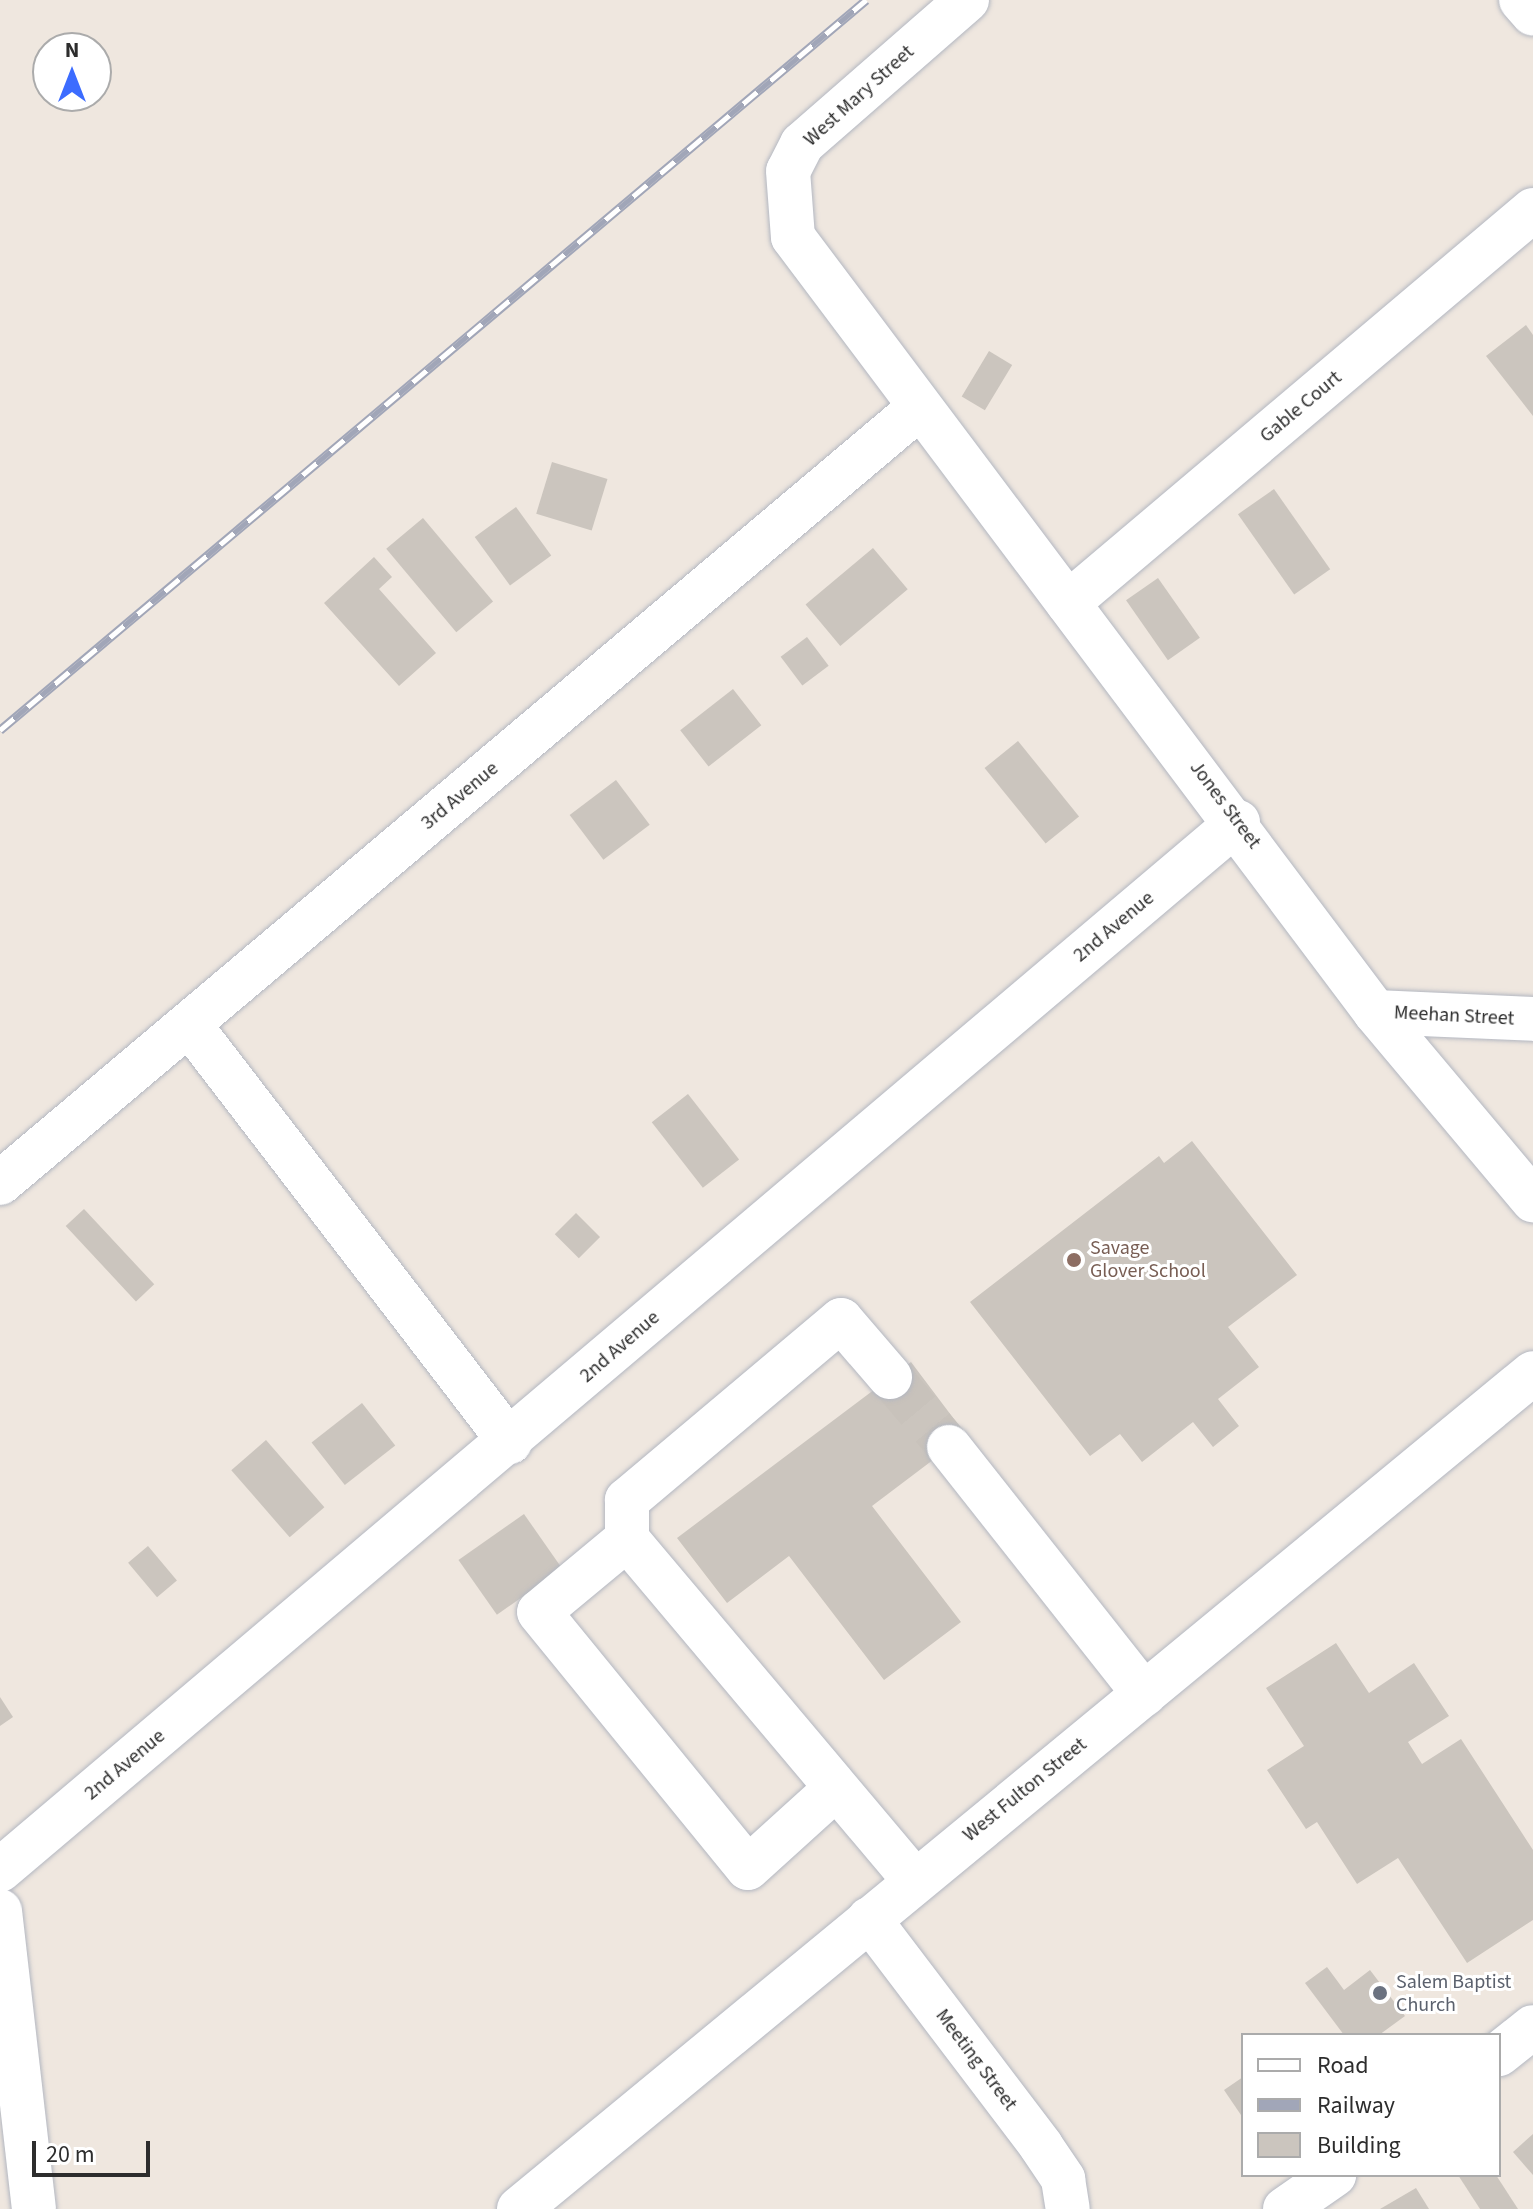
<!DOCTYPE html>
<html>
<head>
<meta charset="utf-8">
<style>
	body { margin:0 }
	#map { position:relative; width:1533px; height:2209px; overflow:hidden; background:#efe7df; font-family:"Source Sans 3",sans-serif }
	div>[style] { position:absolute }
	.building>* { inset:0; background:#cbc5be; transform-origin:0 0 }
	.minor-tunnel>* { height:44px; margin-top:-22px; transform-origin:0; background:repeating-linear-gradient(90deg,#c8c2bb 0 44px,transparent 0 66px) }
	.roads { filter:drop-shadow(0 0 2px #b3b7c1) drop-shadow(0 0 2px #b3b7c1) }
	.minor>* { height:44px; margin:-22px; padding:0 22px; transform-origin:22px; border-radius:22px; background:#fff }
	.rail>* { height:9px; margin-top:-4.5px; transform-origin:0; background:repeating-linear-gradient(90deg,#fff 0 18px,#a1a6b8 0 36px); box-sizing:border-box; border-block:2px solid #a1a6b8 }
	.dots>* { width:22px; height:22px; translate:-50% -50%; box-sizing:border-box; border:4px solid #fff; border-radius:50% }
	span { translate:-50% -50%; white-space:nowrap; text-align:center; line-height:1.15; -webkit-text-stroke:6px #fff; paint-order:stroke }
	.street-label { font-size:20px; color:#2d2d2d }
	.education-label { font-size:20px; color:#785e54 }
	.left { translate:0 -50%; text-align:left }
	.worship-label { font-size:20px; color:#5b616d }
	.legend { position:absolute; left:1241px; top:2033px; width:260px; height:144px; box-sizing:border-box; background:#fff; border:2px solid #ababab; margin:0; padding:10px 14px; list-style:none; font-size:24px; color:#2d2d2d }
	.legend li { display:flex; align-items:center; gap:16px; height:40px }
	.legend b { width:40px; border:2px solid #ababab }
	.north { position:absolute; left:32px; top:32px; width:80px; height:80px; box-sizing:border-box; background:#fff; border:2px solid #ababab; border-radius:50%; rotate:0deg; font-size:22px; font-weight:700; line-height:32px; text-align:center; color:#2d2d2d }
	.north::after { content:''; display:block; margin:auto; width:28px; height:36px; background:#3c6cff; clip-path:polygon(50% 0,100% 100%,50% 72%,0 100%) }
	.scale { position:absolute; left:32px; top:2141px; width:118px; height:36px; box-sizing:border-box; border:4px solid #2d2d2d; border-top:0; padding-left:10px; font-size:24px; line-height:28px; white-space:nowrap; color:#2d2d2d; -webkit-text-stroke:6px #fff; paint-order:stroke }
</style>
</head>
<body>
<div id="map">
	<div class="building">
		<div style="clip-path:polygon(1526px 325px,1533px 335px,1533px 416px,1486px 356px)"></div>
		<div style="left:989px;top:351px;width:27px;height:53px;rotate:31deg"></div>
		<div style="left:552px;top:462px;width:58px;height:54px;rotate:17deg"></div>
		<div style="left:1274px;top:489px;width:98px;height:44px;rotate:55deg"></div>
		<div style="left:516px;top:507px;width:60px;height:51px;rotate:54deg"></div>
		<div style="left:423px;top:518px;width:109px;height:48px;rotate:50deg"></div>
		<div style="left:873px;top:548px;width:54px;height:88px;rotate:50deg"></div>
		<div style="clip-path:polygon(374px 557px,392px 577px,379px 589px,436px 653px,399px 686px,324px 603px)"></div>
		<div style="left:1158px;top:578px;width:73px;height:39px;rotate:55deg"></div>
		<div style="left:807px;top:637px;width:36px;height:33px;rotate:53deg"></div>
		<div style="left:733px;top:689px;width:46px;height:67px;rotate:52deg"></div>
		<div style="left:1018px;top:741px;width:97px;height:43px;rotate:51deg"></div>
		<div style="left:616px;top:780px;width:56px;height:58px;rotate:53deg"></div>
		<div style="left:688px;top:1094px;width:83px;height:46px;rotate:52deg"></div>
		<div style="clip-path:polygon(1192px 1141px,1297px 1275px,1228px 1327px,1259px 1367px,1218px 1399px,1239px 1426px,1213px 1447px,1193px 1422px,1142px 1462px,1120px 1434px,1090px 1456px,970px 1302px,1159px 1156px,1164px 1163px)"></div>
		<div style="left:84px;top:1209px;width:103px;height:25px;rotate:47deg"></div>
		<div style="left:576px;top:1213px;width:34px;height:30px;rotate:45deg"></div>
		<div style="clip-path:polygon(911px 1362px,966px 1435px,872px 1506px,961px 1622px,884px 1680px,789px 1556px,727px 1603px,677px 1538px)"></div>
		<div style="left:362px;top:1403px;width:54px;height:64px;rotate:52deg"></div>
		<div style="left:266px;top:1440px;width:89px;height:46px;rotate:49deg"></div>
		<div style="left:524px;top:1514px;width:67px;height:80px;rotate:55deg"></div>
		<div style="left:148px;top:1546px;width:45px;height:26px;rotate:50deg"></div>
		<div style="clip-path:polygon(1336px 1643px,1369px 1693px,1414px 1663px,1449px 1716px,1408px 1742px,1422px 1764px,1461px 1739px,1533px 1850px,1533px 1920px,1467px 1963px,1398px 1858px,1357px 1884px,1317px 1822px,1306px 1829px,1267px 1770px,1304px 1746px,1266px 1688px)"></div>
		<div style="clip-path:polygon(0 1697px,13px 1717px,0 1726px)"></div>
		<div style="clip-path:polygon(1327px 1967px,1344px 1990px,1370px 1970px,1405px 2016px,1379px 2035px,1344px 2035px,1305px 1983px)"></div>
		<div style="clip-path:polygon(1243px 2077px,1243px 2118px,1224px 2090px)"></div>
		<div style="clip-path:polygon(1533px 2134px,1533px 2175px,1513px 2152px)"></div>
		<div style="clip-path:polygon(1458px 2175px,1496px 2175px,1518px 2209px,1480px 2209px)"></div>
		<div style="clip-path:polygon(1416px 2188px,1429px 2209px,1380px 2209px)"></div>
	</div>
	<div class="minor-tunnel">
		<div style="left:890px;top:1377px;width:92px;rotate:49.9deg"></div>
	</div>
	<div class="roads">
		<div class="minor">
			<div style="left:967px;top:0;width:219px;rotate:138.9deg"></div>
			<div style="left:802px;top:144px;width:30px;rotate:117deg"></div>
			<div style="left:788px;top:171px;width:66px;rotate:85.7deg"></div>
			<div style="left:793px;top:237px;width:969px;rotate:53.09deg"></div>
			<div style="left:1375px;top:1012px;width:246px;rotate:50deg"></div>
			<div style="left:1521px;top:0;width:18px;rotate:49deg"></div>
			<div style="left:1068px;top:603px;width:609px;rotate:-40.2deg"></div>
			<div style="left:1375px;top:1012px;width:158px;rotate:2.5deg"></div>
			<div style="left:189px;top:1024px;width:527px;rotate:52.48deg"></div>
			<div style="left:0;top:1183px;width:1202px;rotate:-40.14deg"></div>
			<div style="left:890px;top:1377px;width:75px;rotate:-130.7deg"></div>
			<div style="left:841px;top:1320px;width:280px;rotate:139.9deg"></div>
			<div style="left:627px;top:1500px;width:39px;rotate:90deg"></div>
			<div style="left:627px;top:1539px;width:446px;rotate:49.9deg"></div>
			<div style="left:949px;top:1447px;width:315px;rotate:51.7deg"></div>
			<div style="left:627px;top:1539px;width:114px;rotate:140.3deg"></div>
			<div style="left:539px;top:1612px;width:330px;rotate:50.8deg"></div>
			<div style="left:748px;top:1868px;width:118px;rotate:-42.2deg"></div>
			<div style="left:0;top:1870px;width:1622px;rotate:-40.25deg"></div>
			<div style="left:0;top:1911px;width:300px;rotate:83.5deg"></div>
			<div style="left:869px;top:1919px;width:285px;rotate:52.8deg"></div>
			<div style="left:1041px;top:2146px;width:40px;rotate:56deg"></div>
			<div style="left:1063px;top:2179px;width:30px;rotate:81deg"></div>
			<div style="left:1499px;top:2054px;width:43px;rotate:-38.5deg"></div>
			<div style="left:519px;top:2209px;width:1314px;rotate:-39.5deg"></div>
			<div style="left:1285px;top:2209px;width:60px;rotate:-34.8deg"></div>
		</div>
	</div>
	<div class="rail">
		<div style="left:0;top:730px;width:1133px;rotate:-40.13deg"></div>
	</div>
	<div class="dots">
		<div style="left:1074px;top:1260px;background:#8d6e63"></div>
		<div style="left:1380px;top:1993px;background:#6b7280"></div>
	</div>
	<div class="street-label">
		<span style="left:859px;top:96px;rotate:-42deg">West Mary Street</span>
		<span style="left:1301px;top:407px;rotate:-40deg">Gable Court</span>
		<span style="left:460px;top:796px;rotate:-40deg">3rd Avenue</span>
		<span style="left:1225px;top:805px;rotate:53deg">Jones Street</span>
		<span style="left:1114px;top:927px;rotate:-40deg">2nd Avenue</span>
		<span style="left:1454px;top:1016px;rotate:3deg">Meehan Street</span>
		<span style="left:620px;top:1347px;rotate:-41deg">2nd Avenue</span>
		<span style="left:125px;top:1765px;rotate:-40deg">2nd Avenue</span>
		<span style="left:1025px;top:1790px;rotate:-39deg">West Fulton Street</span>
		<span style="left:976px;top:2060px;rotate:53deg">Meeting Street</span>
	</div>
	<div class="education-label">
		<span class="left" style="left:1090px;top:1260px">Savage<br>Glover School</span>
	</div>
	<div class="worship-label">
		<span class="left" style="left:1396px;top:1994px">Salem Baptist<br>Church</span>
	</div>
	<ul class="legend">
	<li><b style="height:10px;background:#fff"></b>Road</li>
	<li><b style="height:10px;background:#a1a6b8"></b>Railway</li>
	<li><b style="height:22px;background:#cbc5be"></b>Building</li>
	</ul>
	<div class="north">N</div>
	<div class="scale">20 m</div>
</div>
</body>
</html>
